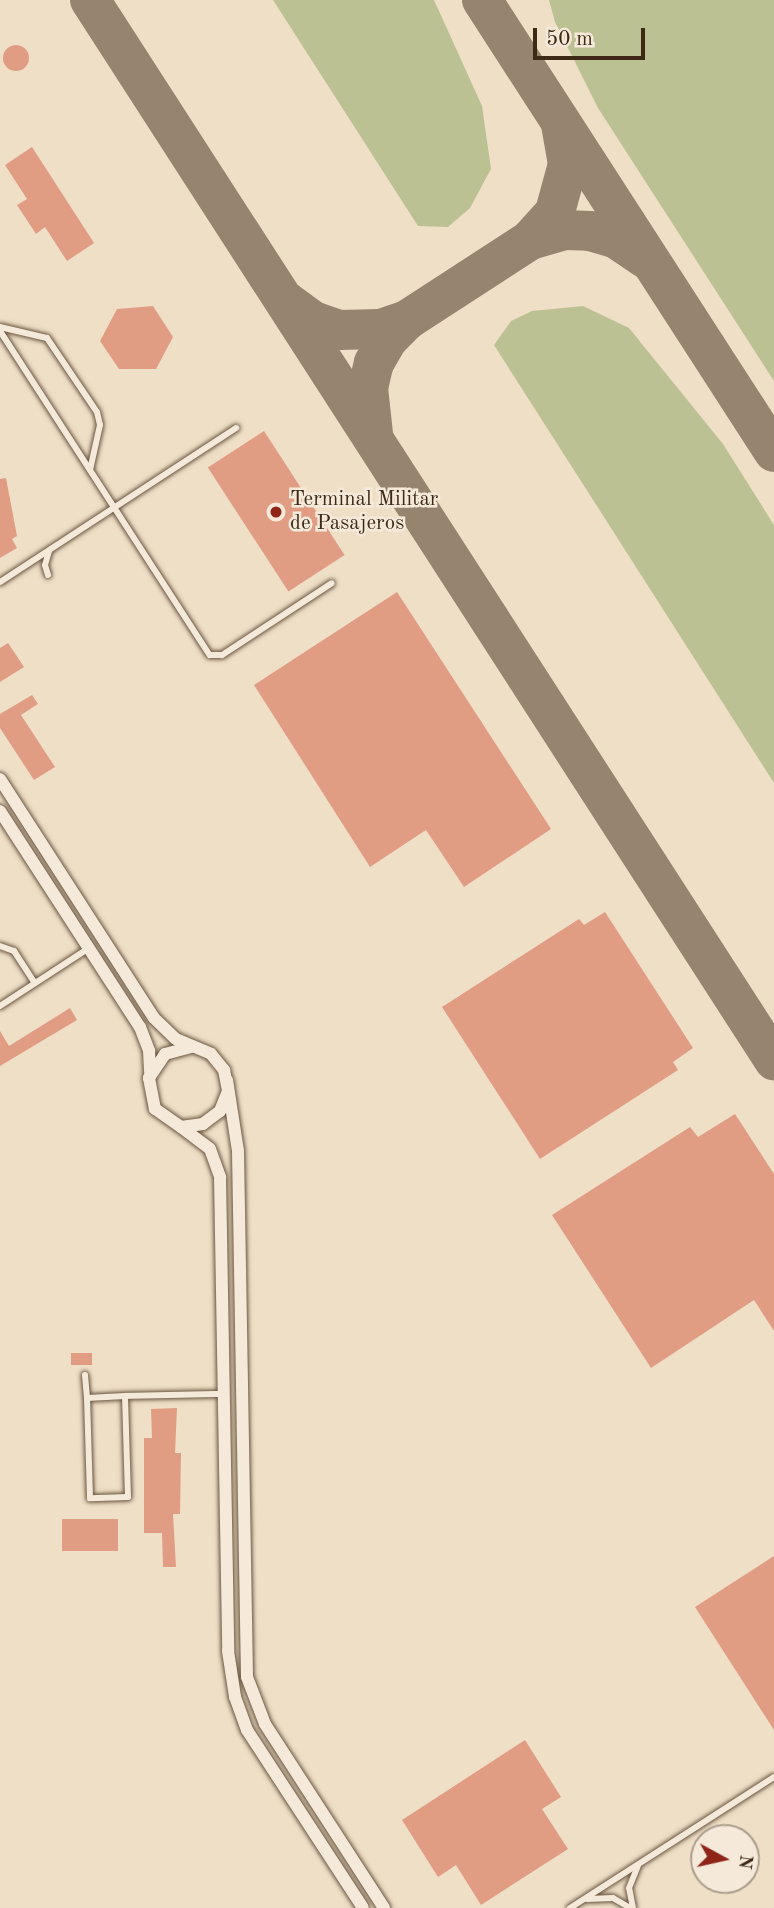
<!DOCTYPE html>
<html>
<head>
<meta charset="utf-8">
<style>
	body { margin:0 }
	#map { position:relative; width:774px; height:1908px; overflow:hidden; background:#efdfc6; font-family:"Old Standard TT",serif }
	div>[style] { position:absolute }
	.green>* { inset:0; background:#bcc193 }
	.taxiway>* { height:40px; margin:-20px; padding:0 20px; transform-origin:20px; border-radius:20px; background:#96846e }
	.building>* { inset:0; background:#e09d84; transform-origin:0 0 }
	.round { border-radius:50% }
	.roads { filter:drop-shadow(0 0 2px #6a5641) drop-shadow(0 0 2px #6a5641) }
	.service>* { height:6px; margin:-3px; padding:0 3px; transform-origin:3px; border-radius:3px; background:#f5eada }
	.minor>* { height:12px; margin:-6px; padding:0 6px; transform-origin:6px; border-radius:6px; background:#f5eada }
	.dots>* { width:19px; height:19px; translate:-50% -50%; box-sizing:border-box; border:4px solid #f5eada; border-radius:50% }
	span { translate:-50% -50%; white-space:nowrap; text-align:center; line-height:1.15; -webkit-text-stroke:5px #f5eada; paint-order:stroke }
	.poi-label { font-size:21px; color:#3d2915 }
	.left { translate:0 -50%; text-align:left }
	.north { position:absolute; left:690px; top:1824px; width:70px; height:70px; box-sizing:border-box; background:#f5eada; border:2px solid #ab9d8b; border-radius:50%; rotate:98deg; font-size:19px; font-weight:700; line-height:28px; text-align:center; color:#3d2915 }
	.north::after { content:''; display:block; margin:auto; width:24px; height:32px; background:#8f2418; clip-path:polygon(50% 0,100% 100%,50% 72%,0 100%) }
	.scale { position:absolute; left:533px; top:28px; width:112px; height:32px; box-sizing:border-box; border:4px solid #3d2915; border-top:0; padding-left:9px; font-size:21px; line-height:24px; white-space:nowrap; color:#3d2915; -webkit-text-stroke:5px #f5eada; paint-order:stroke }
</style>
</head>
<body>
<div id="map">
	<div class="green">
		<div style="clip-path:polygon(273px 0,434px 0,482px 106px,491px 169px,470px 208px,448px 227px,418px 226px)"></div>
		<div style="clip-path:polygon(549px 0,774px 0,774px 381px,598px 108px,555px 22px)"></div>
		<div style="clip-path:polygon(583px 306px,629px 328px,723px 444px,774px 525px,774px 783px,494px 345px,511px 321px,532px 311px)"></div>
	</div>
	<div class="taxiway">
		<div style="left:90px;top:0;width:1262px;rotate:57.17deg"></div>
		<div style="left:482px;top:0;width:538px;rotate:57.14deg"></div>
		<div style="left:530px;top:240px;width:36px;rotate:-16deg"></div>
		<div style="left:565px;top:230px;width:25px;rotate:2deg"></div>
		<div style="left:590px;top:231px;width:26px;rotate:16deg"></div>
		<div style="left:615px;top:238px;width:37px;rotate:34deg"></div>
		<div style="left:287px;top:302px;width:32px;rotate:36deg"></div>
		<div style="left:313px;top:321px;width:28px;rotate:19deg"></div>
		<div style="left:339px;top:330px;width:42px;rotate:-1.4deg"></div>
		<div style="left:381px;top:329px;width:28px;rotate:-19deg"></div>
		<div style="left:373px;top:434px;width:46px;rotate:-96.2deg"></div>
		<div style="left:368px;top:388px;width:26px;rotate:-77deg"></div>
		<div style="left:374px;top:363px;width:28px;rotate:-60deg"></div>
		<div style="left:388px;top:339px;width:27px;rotate:-45deg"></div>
		<div style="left:407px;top:320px;width:147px;rotate:-33deg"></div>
		<div style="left:530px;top:240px;width:38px;rotate:-48deg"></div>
		<div style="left:555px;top:212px;width:50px;rotate:-74.8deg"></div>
		<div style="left:568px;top:164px;width:39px;rotate:-100deg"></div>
	</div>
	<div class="building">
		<div class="round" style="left:3px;top:45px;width:26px;height:26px"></div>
		<div style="clip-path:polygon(32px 147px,94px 243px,67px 261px,45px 227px,36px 234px,17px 205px,27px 199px,5px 165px)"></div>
		<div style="clip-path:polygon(153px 306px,173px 337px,156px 369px,119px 369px,100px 341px,117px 309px)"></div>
		<div style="left:264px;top:431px;width:148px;height:67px;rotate:57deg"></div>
		<div style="clip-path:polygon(6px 478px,17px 536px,12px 539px,17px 548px,0 558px,0 479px)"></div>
		<div style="clip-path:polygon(397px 592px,551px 829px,464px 887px,426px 830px,370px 867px,254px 685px)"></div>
		<div style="clip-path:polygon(8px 643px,24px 667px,0 682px,0 648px)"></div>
		<div style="clip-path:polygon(32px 695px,38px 704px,21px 715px,55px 767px,34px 780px,0 728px,0 714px)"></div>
		<div style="clip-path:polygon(605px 912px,693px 1048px,673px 1062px,678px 1070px,540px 1159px,442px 1007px,579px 919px,584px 925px)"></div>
		<div style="clip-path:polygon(70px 1008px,77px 1020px,0 1066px,0 1031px,9px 1046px)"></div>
		<div style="clip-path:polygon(735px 1114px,774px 1174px,774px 1331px,754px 1300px,651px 1368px,552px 1215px,690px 1127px,698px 1137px)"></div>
		<div style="left:71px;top:1353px;width:21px;height:12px"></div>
		<div style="clip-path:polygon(177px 1408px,175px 1453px,181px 1453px,180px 1514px,173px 1514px,176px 1567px,163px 1567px,162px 1533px,144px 1533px,144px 1438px,152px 1438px,151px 1409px)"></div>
		<div style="left:62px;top:1519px;width:56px;height:32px"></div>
		<div style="clip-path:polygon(774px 1556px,774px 1730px,695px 1607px)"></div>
		<div style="clip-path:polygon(525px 1740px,561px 1797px,542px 1809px,568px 1849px,481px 1905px,456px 1865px,438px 1877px,402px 1820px)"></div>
	</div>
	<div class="roads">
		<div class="service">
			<div style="left:0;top:327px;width:48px;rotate:13.2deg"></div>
			<div style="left:47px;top:338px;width:89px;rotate:56deg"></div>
			<div style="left:97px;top:412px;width:13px;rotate:77deg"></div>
			<div style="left:100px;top:425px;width:46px;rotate:102.5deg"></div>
			<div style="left:0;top:331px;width:386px;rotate:57.1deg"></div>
			<div style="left:210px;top:655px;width:12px"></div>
			<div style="left:222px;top:655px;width:131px;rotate:-33.2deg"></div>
			<div style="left:48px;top:575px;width:10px;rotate:-107deg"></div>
			<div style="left:45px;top:565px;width:15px;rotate:-74deg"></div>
			<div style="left:0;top:582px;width:282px;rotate:-33.1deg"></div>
			<div style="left:0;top:946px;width:15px;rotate:20deg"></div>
			<div style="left:14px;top:951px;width:38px;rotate:57deg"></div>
			<div style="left:0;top:1006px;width:106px;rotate:-33.1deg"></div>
			<div style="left:85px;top:1375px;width:23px;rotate:85deg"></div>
			<div style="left:125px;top:1396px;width:101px;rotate:88.3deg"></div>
			<div style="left:128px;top:1497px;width:38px;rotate:178deg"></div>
			<div style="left:90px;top:1498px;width:100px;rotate:-91.7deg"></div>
			<div style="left:87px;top:1398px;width:38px;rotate:-3deg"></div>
			<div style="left:125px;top:1396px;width:99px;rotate:-1.2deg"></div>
			<div style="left:587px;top:1899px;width:26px;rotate:-2deg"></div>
			<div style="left:613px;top:1898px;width:20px;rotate:30deg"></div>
			<div style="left:570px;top:1908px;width:242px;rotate:-32.7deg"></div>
			<div style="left:633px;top:1908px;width:20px;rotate:-101deg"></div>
			<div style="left:629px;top:1888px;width:24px;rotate:-68deg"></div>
		</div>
		<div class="minor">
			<div style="left:0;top:779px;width:284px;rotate:57.2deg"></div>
			<div style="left:154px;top:1018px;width:30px;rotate:44deg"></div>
			<div style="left:176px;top:1039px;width:38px;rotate:23deg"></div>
			<div style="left:211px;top:1054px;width:21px;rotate:51deg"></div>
			<div style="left:224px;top:1070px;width:21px;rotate:79deg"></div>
			<div style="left:228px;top:1091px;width:22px;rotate:112deg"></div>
			<div style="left:220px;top:1111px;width:21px;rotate:143deg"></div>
			<div style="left:203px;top:1124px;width:22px;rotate:172deg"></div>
			<div style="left:181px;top:1127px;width:32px;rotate:-145deg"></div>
			<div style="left:155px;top:1109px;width:32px;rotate:-101deg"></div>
			<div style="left:149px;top:1078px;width:29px;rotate:-56deg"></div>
			<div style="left:165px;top:1054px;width:28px;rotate:-15deg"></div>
			<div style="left:0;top:811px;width:257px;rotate:57.1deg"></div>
			<div style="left:140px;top:1027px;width:26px;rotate:69deg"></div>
			<div style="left:149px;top:1051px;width:21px;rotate:87deg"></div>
			<div style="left:227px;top:1080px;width:72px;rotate:81.2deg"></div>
			<div style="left:238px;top:1151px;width:526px;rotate:89.02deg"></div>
			<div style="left:247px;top:1677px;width:50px;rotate:69deg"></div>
			<div style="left:265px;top:1724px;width:219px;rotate:57.1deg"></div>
			<div style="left:181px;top:1127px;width:36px;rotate:37deg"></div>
			<div style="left:210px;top:1149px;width:30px;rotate:70deg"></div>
			<div style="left:220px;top:1177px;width:474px;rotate:89deg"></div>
			<div style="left:228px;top:1651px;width:47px;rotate:81.3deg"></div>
			<div style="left:235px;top:1697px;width:35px;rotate:70deg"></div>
			<div style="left:247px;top:1730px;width:212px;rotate:56.9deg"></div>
		</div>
	</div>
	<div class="dots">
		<div style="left:276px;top:512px;background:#8f2418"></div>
	</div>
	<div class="poi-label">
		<span class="left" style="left:290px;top:512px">Terminal Militar<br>de Pasajeros</span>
	</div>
	<div class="north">N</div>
	<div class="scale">50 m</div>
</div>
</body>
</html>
